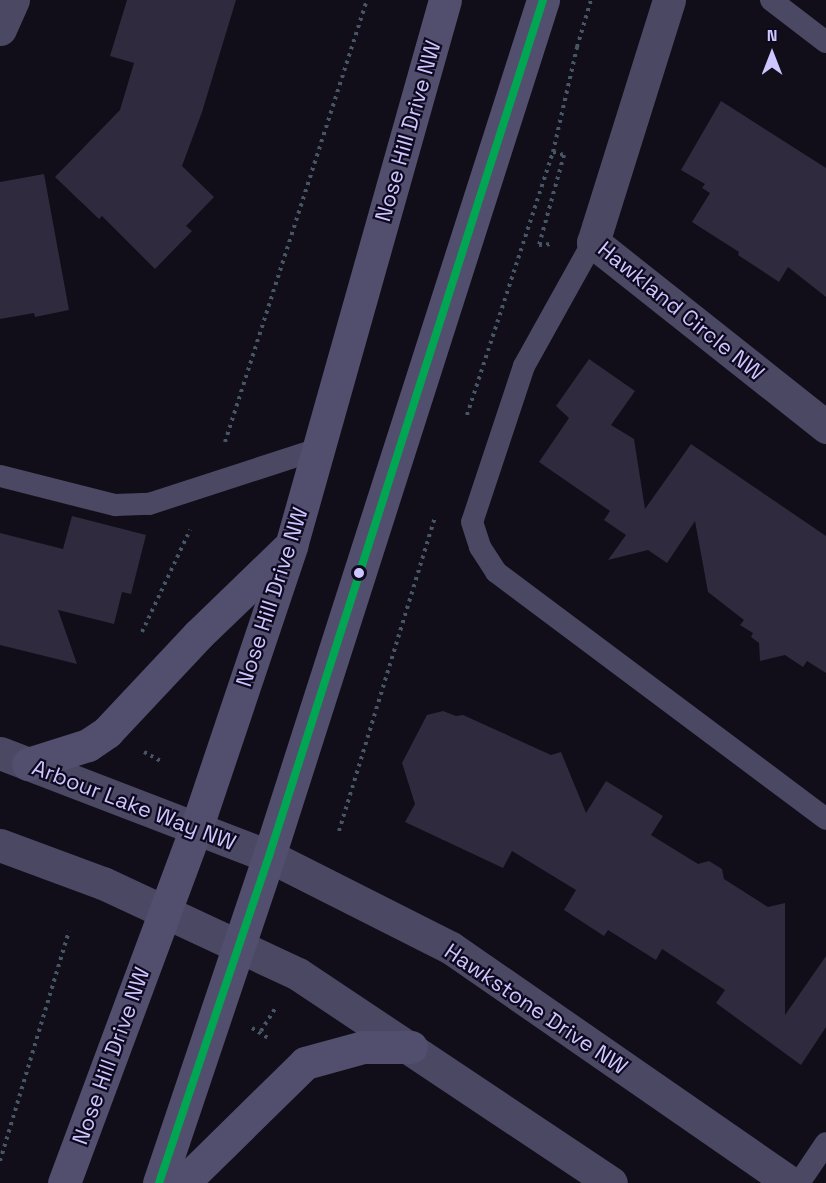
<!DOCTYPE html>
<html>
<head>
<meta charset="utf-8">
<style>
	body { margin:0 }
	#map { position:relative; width:826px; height:1183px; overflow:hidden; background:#110e19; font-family:"Space Grotesk",sans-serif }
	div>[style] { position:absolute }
	.building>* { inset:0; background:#2f2a3d }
	.path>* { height:4px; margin-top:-2px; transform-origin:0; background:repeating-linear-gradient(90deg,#455666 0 3px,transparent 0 7.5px) }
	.service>* { height:22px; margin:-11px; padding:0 11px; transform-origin:11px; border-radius:11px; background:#4a4863 }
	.minor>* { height:33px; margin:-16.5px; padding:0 16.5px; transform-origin:16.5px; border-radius:16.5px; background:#4a4863 }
	.tertiary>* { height:33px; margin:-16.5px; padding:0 16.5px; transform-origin:16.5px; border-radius:16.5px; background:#4a4863 }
	.secondary>* { height:33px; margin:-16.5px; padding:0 16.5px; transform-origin:16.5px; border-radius:16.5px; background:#514e6e }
	.bus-1>* { height:8px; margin:-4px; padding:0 4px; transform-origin:4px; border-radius:4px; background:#00a651 }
	.dots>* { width:16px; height:16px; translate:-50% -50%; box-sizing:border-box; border:3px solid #0e091e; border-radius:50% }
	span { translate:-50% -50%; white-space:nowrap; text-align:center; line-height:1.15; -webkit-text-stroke:4.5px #0e091e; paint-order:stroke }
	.street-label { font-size:22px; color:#cec6ff }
	.north { position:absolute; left:742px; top:24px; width:60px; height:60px; -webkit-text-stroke:4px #0e091e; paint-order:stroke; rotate:0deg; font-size:16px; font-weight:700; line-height:24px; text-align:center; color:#cec6ff }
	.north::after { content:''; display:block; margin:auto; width:21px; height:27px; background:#cec6ff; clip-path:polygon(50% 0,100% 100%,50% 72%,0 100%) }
</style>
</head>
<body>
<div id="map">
	<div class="building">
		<div style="clip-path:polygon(127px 0,236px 0,202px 112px,182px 166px,214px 197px,186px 226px,192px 231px,155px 269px,102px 216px,99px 219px,55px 177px,120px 110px,134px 63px,110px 56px)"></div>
		<div style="clip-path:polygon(721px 101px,826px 168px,826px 297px,788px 267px,779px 282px,738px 255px,739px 252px,692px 222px,710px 193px,702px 188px,705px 184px,681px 170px)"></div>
		<div style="clip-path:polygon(44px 174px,69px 310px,35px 317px,34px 313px,0 319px,0 182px)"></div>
		<div style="clip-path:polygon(589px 359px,635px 391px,611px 425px,634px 439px,645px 509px,691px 444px,826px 536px,826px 673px,807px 661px,803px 667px,785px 655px,760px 661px,759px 643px,751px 637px,753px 633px,740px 625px,744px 620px,708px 592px,695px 521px,667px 563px,648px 550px,608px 560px,626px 535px,604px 520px,610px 511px,539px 462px,569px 418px,556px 406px)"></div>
		<div style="clip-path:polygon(72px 516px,146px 535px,131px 594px,122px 592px,114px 624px,58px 610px,77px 664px,0 645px,0 533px,63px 549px)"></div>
		<div style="clip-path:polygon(443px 711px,456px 716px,463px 715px,551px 755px,561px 752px,586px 813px,606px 781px,663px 816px,651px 835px,698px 864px,709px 861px,722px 869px,724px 879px,768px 907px,785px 903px,785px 1015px,826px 956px,826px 1027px,801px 1065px,716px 1003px,725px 990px,662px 949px,656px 960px,608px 930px,604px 936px,564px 910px,576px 890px,512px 851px,503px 868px,405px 822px,415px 804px,402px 763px,427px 715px)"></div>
	</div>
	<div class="path">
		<div style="left:553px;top:152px;width:108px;rotate:-77.1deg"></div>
		<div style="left:577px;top:47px;width:49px;rotate:-73.4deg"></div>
		<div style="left:467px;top:415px;width:277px;rotate:-71.9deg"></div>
		<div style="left:553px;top:152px;width:11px;rotate:15deg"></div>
		<div style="left:564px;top:155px;width:93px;rotate:105.5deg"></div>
		<div style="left:539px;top:245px;width:13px;rotate:-4deg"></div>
		<div style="left:225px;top:442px;width:464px;rotate:-72.2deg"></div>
		<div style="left:142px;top:632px;width:113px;rotate:-64.8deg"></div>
		<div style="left:144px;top:752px;width:19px;rotate:28deg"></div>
		<div style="left:339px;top:831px;width:328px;rotate:-73deg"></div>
		<div style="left:252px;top:1028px;width:22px;rotate:32deg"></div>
		<div style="left:261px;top:1031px;width:26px;rotate:-58deg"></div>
		<div style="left:0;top:1161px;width:240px;rotate:-73.3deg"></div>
	</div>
	<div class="service">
		<div style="left:771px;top:0;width:69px;rotate:37.4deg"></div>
		<div style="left:593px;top:242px;width:142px;rotate:119.1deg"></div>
		<div style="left:524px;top:366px;width:164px;rotate:108.4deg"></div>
		<div style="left:472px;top:522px;width:26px;rotate:72deg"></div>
		<div style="left:480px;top:547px;width:30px;rotate:57deg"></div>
		<div style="left:496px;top:572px;width:412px;rotate:36.8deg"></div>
		<div style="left:0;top:476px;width:119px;rotate:14.2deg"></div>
		<div style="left:115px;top:505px;width:34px;rotate:-2deg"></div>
		<div style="left:149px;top:504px;width:178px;rotate:-18deg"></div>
		<div style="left:799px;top:1183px;width:48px;rotate:-56deg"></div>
	</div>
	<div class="minor">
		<div style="left:669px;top:0;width:254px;rotate:107.4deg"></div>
		<div style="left:593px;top:242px;width:298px;rotate:38.4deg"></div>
		<div style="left:0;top:29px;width:32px;rotate:-66deg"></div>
	</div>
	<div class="tertiary">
		<div style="left:0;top:753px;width:288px;rotate:21deg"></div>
		<div style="left:269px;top:856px;width:204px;rotate:26.8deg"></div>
		<div style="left:451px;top:948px;width:413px;rotate:34.7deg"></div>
		<div style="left:0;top:845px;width:110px;rotate:20.3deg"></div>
		<div style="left:103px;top:883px;width:215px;rotate:25deg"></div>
		<div style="left:298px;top:974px;width:376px;rotate:33.7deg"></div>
	</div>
	<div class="secondary">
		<div style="left:28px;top:764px;width:63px;rotate:-17.6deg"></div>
		<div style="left:88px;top:745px;width:23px;rotate:-34deg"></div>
		<div style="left:107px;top:732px;width:133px;rotate:-46.8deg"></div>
		<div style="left:198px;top:635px;width:124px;rotate:-44deg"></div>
		<div style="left:64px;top:1183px;width:378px;rotate:-69.6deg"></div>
		<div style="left:196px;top:829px;width:299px;rotate:-71.4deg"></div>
		<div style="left:291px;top:546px;width:567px;rotate:-74.25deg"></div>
		<div style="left:159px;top:1183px;width:345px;rotate:-71.4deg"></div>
		<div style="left:269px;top:856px;width:899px;rotate:-72.25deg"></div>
		<div style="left:183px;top:1183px;width:171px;rotate:-44.5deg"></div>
		<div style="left:305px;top:1063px;width:60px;rotate:-15.4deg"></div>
		<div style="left:363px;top:1047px;width:48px"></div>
	</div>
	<div class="bus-1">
		<div style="left:159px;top:1183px;width:345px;rotate:-71.4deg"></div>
		<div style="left:269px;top:856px;width:899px;rotate:-72.25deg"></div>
	</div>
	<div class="dots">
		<div style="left:359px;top:573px;background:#cec6ff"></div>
	</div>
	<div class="street-label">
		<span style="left:408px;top:131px;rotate:-74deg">Nose Hill Drive NW</span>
		<span style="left:681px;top:311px;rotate:39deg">Hawkland Circle NW</span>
		<span style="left:272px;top:597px;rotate:-72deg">Nose Hill Drive NW</span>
		<span style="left:134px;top:805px;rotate:21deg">Arbour Lake Way NW</span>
		<span style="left:536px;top:1009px;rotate:34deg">Hawkstone Drive NW</span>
		<span style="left:111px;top:1056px;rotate:-70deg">Nose Hill Drive NW</span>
	</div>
	<div class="north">N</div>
</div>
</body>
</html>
